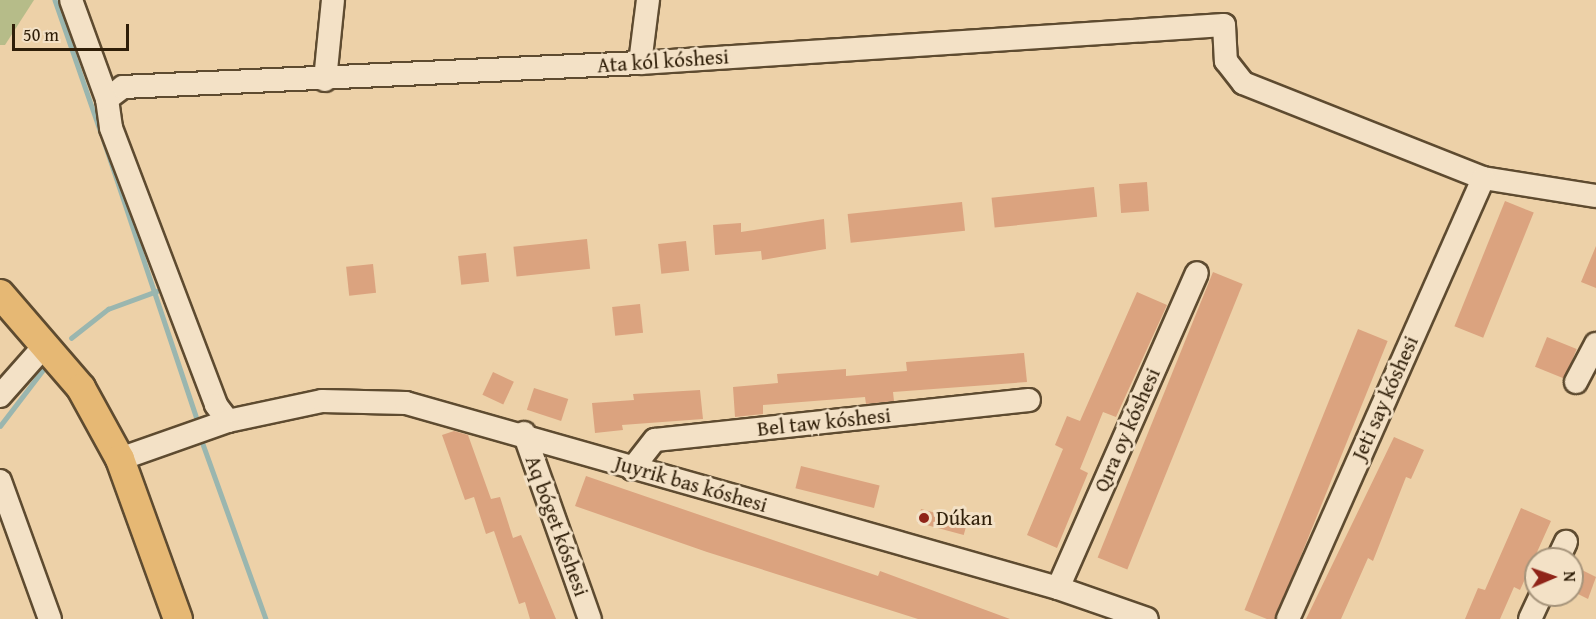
<!DOCTYPE html>
<meta charset="utf-8">
<style>
body{margin:0}
#map{position:relative;width:1596px;height:619px;overflow:hidden;background:#edd1a8;font-family:"Gentium Book Plus",serif}
div>[style]{position:absolute}
[style*='--x']{left:calc(var(--x)*1px);top:calc(var(--y)*1px);width:calc(var(--w)*1px);rotate:calc(var(--a)*1deg)}
.green>*{inset:0;background:#b6bc89}
.stream>*{height:4.5px;margin:-2.25px;padding:0 2.25px;transform-origin:2.25px;border-radius:2.25px;background:#9ab6af}
.building>*{inset:0;background:#dba37f;transform-origin:0 0}
.roads{filter:drop-shadow(2px 0 #5e4b30) drop-shadow(-2px 0 #5e4b30) drop-shadow(0 2px #5e4b30) drop-shadow(0 -2px #5e4b30)}
.minor>*{height:22px;margin:-11px;padding:0 11px;transform-origin:11px;border-radius:11px;background:#f3e1c6}
.major>*{height:28px;margin:-14px;padding:0 14px;transform-origin:14px;border-radius:14px;background:#e6b874}
.dots>*{width:16px;height:16px;translate:-50% -50%;box-sizing:border-box;border:3px solid #f3e1c6;border-radius:50%}
span{translate:-50% -50%;white-space:nowrap;text-align:center;line-height:1.15;-webkit-text-stroke:6px #f3e1c6;paint-order:stroke}
.street-label{font-size:21px;color:#2f1e08}
.poi-label{font-size:21px;color:#2f1e08}
.left{translate:0 -50%;text-align:left}
.north{position:absolute;left:1524px;top:547px;width:60px;height:60px;box-sizing:border-box;background:#f3e1c6;border:2px solid #a5937a;border-radius:50%;rotate:88deg;font-size:16px;font-weight:700;line-height:24px;text-align:center;color:#2f1e08}
.north::after{content:'';display:block;margin:auto;width:21px;height:27px;background:#8f2418;clip-path:polygon(50% 0,100% 100%,50% 72%,0 100%)}
.scale{position:absolute;left:12px;top:24px;width:117px;height:27px;box-sizing:border-box;border:3px solid #2f1e08;border-top:0;padding-left:8px;font-size:18px;line-height:21px;white-space:nowrap;color:#2f1e08;-webkit-text-stroke:4px #f3e1c6;paint-order:stroke}
</style>
<div id="map">
<div class="green">
<i style="clip-path:polygon(0 0,34px 0,5px 45px,0 45px)"></i>
</div>
<div class="stream">
<i style="--x:55;--y:0;--w:141;--a:70.9"></i>
<i style="--x:104;--y:141;--w:293;--a:71.5"></i>
<i style="--x:71;--y:338;--w:47;--a:-38.1"></i>
<i style="--x:108;--y:309;--w:52;--a:-20.2"></i>
<i style="--x:0;--y:426;--w:69;--a:-52.6"></i>
<i style="--x:203;--y:444;--w:186;--a:70.2"></i>
</div>
<div class="building">
<i style="left:1147px;top:182px;width:29px;height:28px;rotate:86deg"></i>
<i style="left:1094px;top:187px;width:30px;height:103px;rotate:84deg"></i>
<i style="left:1505px;top:201px;width:31px;height:135px;rotate:22deg"></i>
<i style="left:962px;top:202px;width:29px;height:115px;rotate:84deg"></i>
<i style="clip-path:polygon(824px 219px,826px 249px,762px 260px,761px 251px,715px 255px,713px 225px,741px 223px,741px 232px)"></i>
<i style="left:587px;top:239px;width:30px;height:74px;rotate:84deg"></i>
<i style="left:686px;top:241px;width:30px;height:28px;rotate:84deg"></i>
<i style="clip-path:polygon(1596px 246px,1596px 288px,1581px 282px)"></i>
<i style="left:486px;top:253px;width:29px;height:28px;rotate:84deg"></i>
<i style="left:373px;top:264px;width:29px;height:27px;rotate:84deg"></i>
<i style="left:1213px;top:272px;width:32px;height:308px;rotate:22deg"></i>
<i style="clip-path:polygon(1137px 292px,1167px 305px,1116px 417px,1103px 412px,1080px 469px,1088px 473px,1057px 548px,1027px 535px,1063px 449px,1055px 445px,1067px 416px,1080px 421px)"></i>
<i style="left:640px;top:304px;width:29px;height:28px;rotate:84deg"></i>
<i style="left:1358px;top:329px;width:32px;height:303px;rotate:22deg"></i>
<i style="left:1547px;top:337px;width:32px;height:32px;rotate:22deg"></i>
<i style="clip-path:polygon(1024px 353px,1027px 382px,893px 392px,894px 401px,866px 404px,865px 397px,763px 405px,763px 414px,735px 417px,733px 387px,778px 383px,777px 374px,846px 369px,846px 376px,907px 371px,906px 362px)"></i>
<i style="left:493px;top:372px;width:23px;height:25px;rotate:25deg"></i>
<i style="left:534px;top:388px;width:36px;height:23px;rotate:18deg"></i>
<i style="clip-path:polygon(700px 390px,703px 419px,622px 425px,623px 430px,595px 433px,592px 403px,634px 400px,633px 394px)"></i>
<i style="clip-path:polygon(454px 431px,468px 435px,491px 499px,500px 497px,513px 538px,521px 535px,556px 619px,530px 619px,525px 602px,519px 604px,494px 531px,486px 534px,474px 497px,465px 500px,442px 435px)"></i>
<i style="clip-path:polygon(1394px 437px,1424px 450px,1411px 479px,1406px 477px,1373px 561px,1368px 558px,1341px 619px,1306px 619px)"></i>
<i style="left:801px;top:466px;width:81px;height:23px;rotate:14deg"></i>
<i style="clip-path:polygon(586px 476px,878px 576px,880px 571px,1010px 619px,918px 619px,707px 552px,575px 506px)"></i>
<i style="clip-path:polygon(1521px 508px,1551px 521px,1520px 590px,1514px 587px,1500px 619px,1465px 619px,1478px 588px,1485px 590px)"></i>
<i style="left:921px;top:509px;width:48px;height:14px;rotate:15deg"></i>
<i style="clip-path:polygon(1572px 565px,1596px 577px,1588px 599px,1572px 591px)"></i>
</div>
<div class="roads">
<div class="minor">
<i style="--x:71;--y:0;--w:105;--a:70"></i>
<i style="--x:107;--y:99;--w:29;--a:82"></i>
<i style="--x:111;--y:128;--w:296;--a:69.2"></i>
<i style="--x:216;--y:405;--w:20;--a:53"></i>
<i style="--x:640;--y:63;--w:64;--a:-82.8"></i>
<i style="--x:325;--y:80;--w:80;--a:-84.3"></i>
<i style="--x:107;--y:99;--w:20;--a:-37"></i>
<i style="--x:123;--y:87;--w:518;--a:-2.66"></i>
<i style="--x:640;--y:63;--w:585;--a:-3.72"></i>
<i style="--x:1224;--y:25;--w:36;--a:87"></i>
<i style="--x:1226;--y:61;--w:28;--a:52"></i>
<i style="--x:1243;--y:83;--w:258;--a:21.6"></i>
<i style="--x:1483;--y:178;--w:114;--a:9.1"></i>
<i style="--x:1576;--y:382;--w:43;--a:-62.2"></i>
<i style="--x:0;--y:396;--w:69;--a:-48.5"></i>
<i style="--x:524;--y:433;--w:197;--a:70.5"></i>
<i style="--x:120;--y:459;--w:114;--a:-19.4"></i>
<i style="--x:228;--y:421;--w:96;--a:-12"></i>
<i style="--x:322;--y:401;--w:84;--a:1.4"></i>
<i style="--x:406;--y:403;--w:678;--a:15.84"></i>
<i style="--x:1058;--y:588;--w:94;--a:19.2"></i>
<i style="--x:632;--y:469;--w:37;--a:-52"></i>
<i style="--x:655;--y:440;--w:376;--a:-6.1"></i>
<i style="--x:0;--y:481;--w:147;--a:70.1"></i>
<i style="--x:1558;--y:559;--w:19;--a:-65"></i>
<i style="--x:1058;--y:588;--w:344;--a:-66.2"></i>
<i style="--x:1288;--y:619;--w:482;--a:-66.1"></i>
<i style="--x:1530;--y:619;--w:26;--a:-65"></i>
</div>
<div class="major">
<i style="--x:0;--y:294;--w:124;--a:49.2"></i>
<i style="--x:81;--y:388;--w:81;--a:61.2"></i>
<i style="--x:120;--y:459;--w:170;--a:70.1"></i>
</div>
</div>
<div class="dots">
<i style="left:924px;top:518px;background:#8f2418"></i>
</div>
<div class="street-label">
<span style="left:663px;top:61px;rotate:-4deg">Ata kól kóshesi</span>
<span style="left:1385px;top:398px;rotate:-66deg">Jeti say kóshesi</span>
<span style="left:824px;top:422px;rotate:-6deg">Bel taw kóshesi</span>
<span style="left:1127px;top:430px;rotate:-66deg">Qıra oy kóshesi</span>
<span style="left:691px;top:484px;rotate:16deg">Juyrik bas kóshesi</span>
<span style="left:557px;top:526px;rotate:70deg">Aq bóget kóshesi</span>
</div>
<div class="poi-label">
<span class="left" style="left:936px;top:518px">Dúkan</span>
</div>
<div class="north">N</div>
<div class="scale">50 m</div>
</div>
